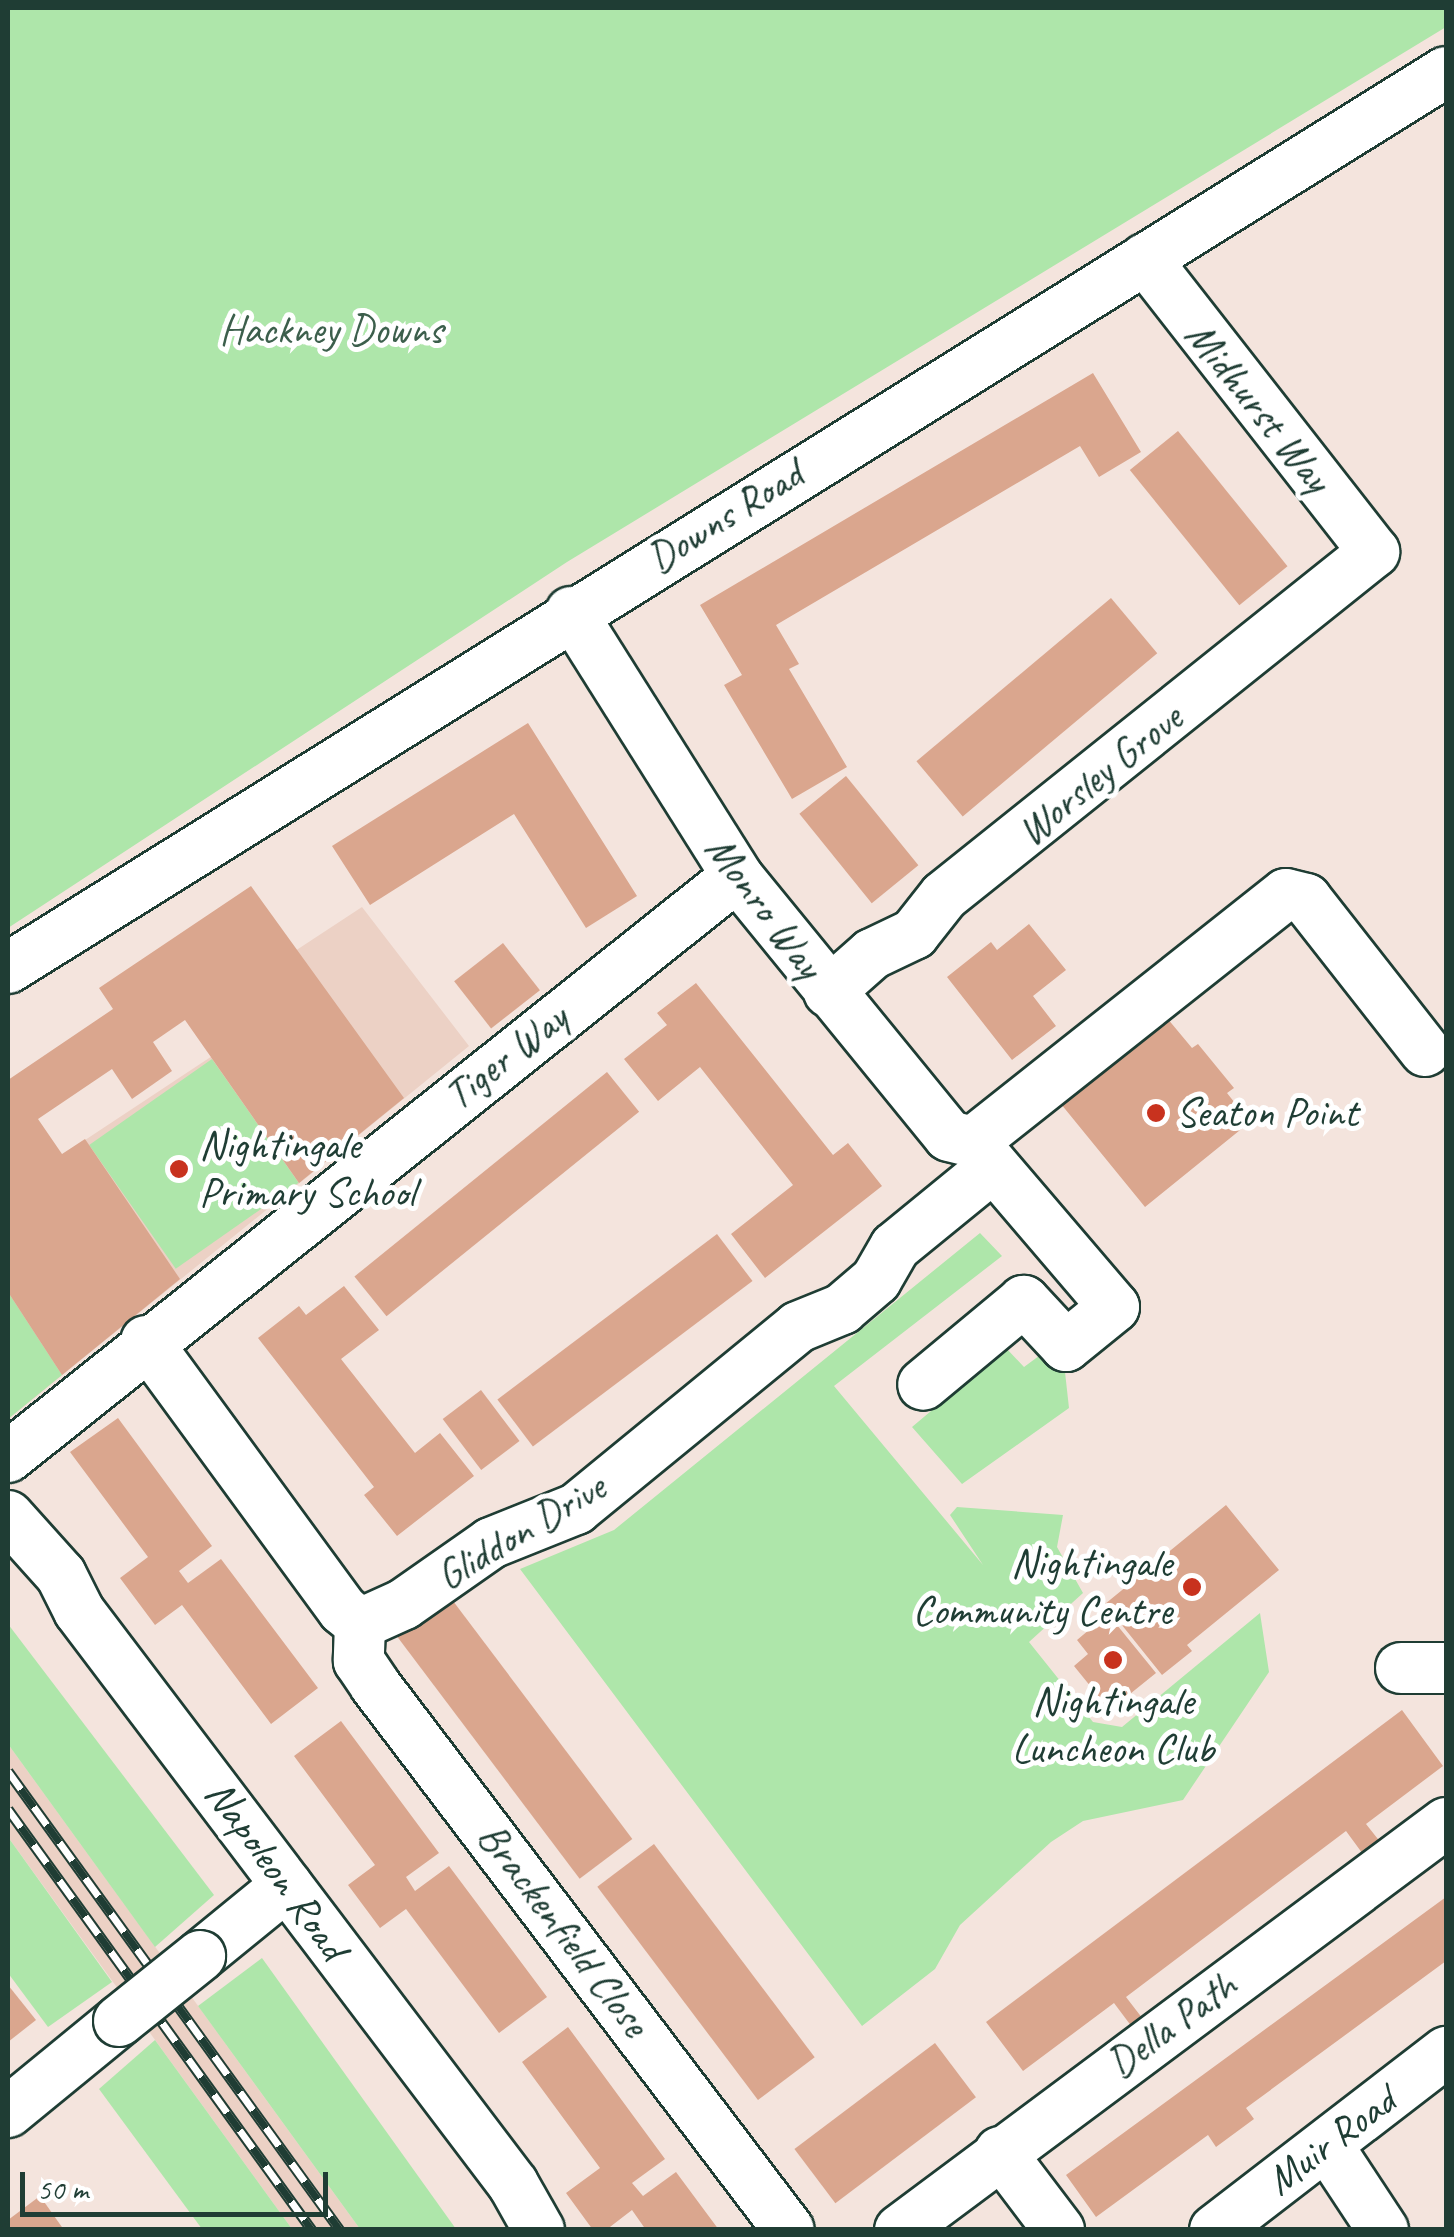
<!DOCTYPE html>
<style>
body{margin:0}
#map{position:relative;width:1454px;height:2237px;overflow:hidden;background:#f4e4dd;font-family:Caveat,sans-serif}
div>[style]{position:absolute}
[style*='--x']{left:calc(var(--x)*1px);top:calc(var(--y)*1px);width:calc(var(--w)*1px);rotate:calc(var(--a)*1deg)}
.built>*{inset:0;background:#ecd1c5}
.green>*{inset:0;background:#aee6aa;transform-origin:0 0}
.building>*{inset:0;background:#daa68e;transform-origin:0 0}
.roads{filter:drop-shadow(2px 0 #1f3d34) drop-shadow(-2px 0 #1f3d34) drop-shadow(0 2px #1f3d34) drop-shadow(0 -2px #1f3d34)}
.minor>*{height:50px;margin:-25px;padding:0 25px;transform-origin:25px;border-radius:25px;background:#fff}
.rail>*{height:11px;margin-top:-5.5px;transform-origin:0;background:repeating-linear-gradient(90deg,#fff 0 22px,#1f3d34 0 44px);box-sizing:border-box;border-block:2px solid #1f3d34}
.bridges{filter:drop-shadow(2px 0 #1f3d34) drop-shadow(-2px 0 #1f3d34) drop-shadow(0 2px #1f3d34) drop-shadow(0 -2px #1f3d34)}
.minor-bridge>*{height:50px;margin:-25px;padding:0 25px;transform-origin:25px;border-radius:25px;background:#fff}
.dots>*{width:28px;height:28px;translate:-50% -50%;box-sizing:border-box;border:5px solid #fff;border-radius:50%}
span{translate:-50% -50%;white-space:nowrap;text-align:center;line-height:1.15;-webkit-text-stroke:10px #fff;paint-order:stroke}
.park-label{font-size:42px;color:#3c5f4c}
.street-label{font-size:42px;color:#1f3d34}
.poi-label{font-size:42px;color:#1f3d34}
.left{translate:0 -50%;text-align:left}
.right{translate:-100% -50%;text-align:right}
.frame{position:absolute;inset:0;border:10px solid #1f3d34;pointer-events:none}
.scale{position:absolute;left:20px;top:2172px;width:308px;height:45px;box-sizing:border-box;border:5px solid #1f3d34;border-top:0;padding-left:12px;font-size:30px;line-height:35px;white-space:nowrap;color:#1f3d34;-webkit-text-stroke:8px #fff;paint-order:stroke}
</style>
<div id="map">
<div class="built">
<i style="clip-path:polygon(362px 907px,469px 1046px,8px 1419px,8px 1191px,318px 986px,295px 951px)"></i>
<i style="clip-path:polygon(8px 1744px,360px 2229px,292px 2229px,8px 1837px)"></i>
</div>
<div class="green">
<i style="clip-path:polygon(8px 8px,1446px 8px,1446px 27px,567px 562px,8px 928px)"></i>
<i style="left:212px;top:1059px;width:151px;height:150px;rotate:55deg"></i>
<i style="clip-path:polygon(980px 1233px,1002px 1256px,834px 1386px,983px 1565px,950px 1515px,957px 1507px,1063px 1515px,1057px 1547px,1083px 1593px,1029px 1642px,1093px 1722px,1122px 1727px,1260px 1613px,1269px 1672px,1183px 1800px,1083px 1821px,1051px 1842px,960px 1925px,935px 1969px,862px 2026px,520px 1569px,614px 1530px)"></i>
<i style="clip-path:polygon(8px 1292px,62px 1375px,8px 1419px)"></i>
<i style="clip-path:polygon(1006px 1348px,1024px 1367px,1047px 1350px,1065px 1372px,1069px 1408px,962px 1484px,912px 1427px)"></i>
<i style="clip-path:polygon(8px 1624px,214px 1895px,155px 1947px,8px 1744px)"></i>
<i style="clip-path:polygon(8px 1837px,112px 1982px,48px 2027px,8px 1973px)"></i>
<i style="clip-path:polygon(262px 1958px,456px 2229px,360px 2229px,198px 2006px)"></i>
<i style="clip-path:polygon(155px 2040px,292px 2229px,202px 2229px,99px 2089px)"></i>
</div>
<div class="building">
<i style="clip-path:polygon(1093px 373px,1141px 452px,1099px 477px,1080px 446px,776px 625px,799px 664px,789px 669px,847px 767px,792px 799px,724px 685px,742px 675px,700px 605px)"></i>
<i style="left:1178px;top:431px;width:174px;height:62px;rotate:51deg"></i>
<i style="left:1111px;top:598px;width:72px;height:254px;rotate:50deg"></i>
<i style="clip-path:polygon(528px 723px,637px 896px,586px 928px,514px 814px,370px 905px,332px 846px)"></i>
<i style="left:846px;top:776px;width:115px;height:60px;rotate:51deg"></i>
<i style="clip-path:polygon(251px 886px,404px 1098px,299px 1183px,185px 1020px,153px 1042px,172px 1071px,132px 1099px,112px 1069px,38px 1119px,62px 1154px,85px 1139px,180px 1279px,62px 1375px,8px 1292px,8px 1080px,113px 1009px,99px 988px)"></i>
<i style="clip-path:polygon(1029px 924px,1066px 970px,1033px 996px,1056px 1026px,1012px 1060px,947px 977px,991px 942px,997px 950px)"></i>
<i style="left:503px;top:943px;width:60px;height:62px;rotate:52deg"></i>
<i style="clip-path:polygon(696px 983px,833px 1155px,848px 1143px,882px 1186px,765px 1278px,731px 1234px,793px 1185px,700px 1067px,658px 1101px,624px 1059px,667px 1025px,657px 1013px)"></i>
<i style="clip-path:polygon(1167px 1018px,1192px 1048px,1198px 1044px,1234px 1088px,1227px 1093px,1250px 1122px,1145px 1207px,1061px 1104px)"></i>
<i style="left:607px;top:1072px;width:51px;height:325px;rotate:51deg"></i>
<i style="left:717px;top:1234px;width:59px;height:275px;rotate:53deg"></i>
<i style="clip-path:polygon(344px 1286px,379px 1330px,341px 1359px,415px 1453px,440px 1433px,474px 1476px,397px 1536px,364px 1495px,374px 1487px,258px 1338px,299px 1306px,306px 1315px)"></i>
<i style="left:481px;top:1390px;width:64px;height:48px;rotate:53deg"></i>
<i style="clip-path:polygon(118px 1418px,212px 1546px,179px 1571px,188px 1583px,221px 1559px,318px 1688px,271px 1724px,182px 1605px,155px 1625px,120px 1578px,148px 1557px,70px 1452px)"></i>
<i style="clip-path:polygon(1226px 1505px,1279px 1570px,1187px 1645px,1192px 1651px,1162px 1675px,1105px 1604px)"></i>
<i style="left:450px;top:1597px;width:303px;height:66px;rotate:53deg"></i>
<i style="clip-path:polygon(1108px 1614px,1156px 1673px,1120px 1702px,1113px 1695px,1104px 1703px,1074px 1666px,1088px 1654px,1077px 1640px)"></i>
<i style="clip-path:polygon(1402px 1710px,1443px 1766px,1366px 1824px,1385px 1848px,1368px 1861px,1346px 1831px,1126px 1997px,1146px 2023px,1135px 2031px,1114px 2003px,1023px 2071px,986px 2022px)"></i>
<i style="clip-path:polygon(341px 1721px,439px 1853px,406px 1877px,415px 1891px,449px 1866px,547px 1997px,499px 2033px,406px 1909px,380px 1928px,348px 1885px,375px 1865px,294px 1756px)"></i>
<i style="left:654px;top:1844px;width:267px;height:71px;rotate:53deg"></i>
<i style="clip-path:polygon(1446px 1897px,1446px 1961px,1246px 2108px,1254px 2119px,1216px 2147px,1208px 2135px,1096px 2217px,1066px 2175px)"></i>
<i style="clip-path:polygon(8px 1985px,36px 2020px,8px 2042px)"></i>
<i style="clip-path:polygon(568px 2027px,665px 2159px,632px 2183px,643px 2196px,676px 2172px,719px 2230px,646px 2230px,632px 2210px,606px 2230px,593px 2230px,566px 2193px,600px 2168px,522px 2062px)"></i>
<i style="left:935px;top:2043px;width:68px;height:176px;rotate:53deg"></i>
<i style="clip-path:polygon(40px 2196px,64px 2230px,8px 2230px,8px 2220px)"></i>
</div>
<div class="roads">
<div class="minor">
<i style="--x:571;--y:612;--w:312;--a:57.8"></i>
<i style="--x:737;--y:876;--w:335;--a:50.8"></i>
<i style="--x:949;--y:1136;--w:25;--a:14"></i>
<i style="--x:973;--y:1142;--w:217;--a:49.5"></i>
<i style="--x:1114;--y:1307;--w:62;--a:140.9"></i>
<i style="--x:1066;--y:1346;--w:62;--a:-133"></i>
<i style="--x:1024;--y:1301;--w:131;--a:140.3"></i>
<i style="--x:8;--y:968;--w:1694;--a:-31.93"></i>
<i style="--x:829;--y:992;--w:57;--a:-41.5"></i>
<i style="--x:872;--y:954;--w:47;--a:-25.5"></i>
<i style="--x:914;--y:934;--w:48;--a:-51.7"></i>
<i style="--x:944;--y:896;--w:551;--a:-38.66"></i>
<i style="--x:1374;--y:552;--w:372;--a:-128"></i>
<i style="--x:973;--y:1142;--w:399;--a:-38.4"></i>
<i style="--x:1286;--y:894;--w:21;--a:14"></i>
<i style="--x:1306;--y:899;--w:193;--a:51.9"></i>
<i style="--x:146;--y:1341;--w:333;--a:53.8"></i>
<i style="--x:343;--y:1610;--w:22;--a:39"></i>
<i style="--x:8;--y:1457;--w:932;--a:-38.55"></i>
<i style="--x:8;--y:1516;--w:79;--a:48.1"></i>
<i style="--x:61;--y:1575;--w:40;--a:63.4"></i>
<i style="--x:79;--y:1611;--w:719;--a:52.86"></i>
<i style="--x:513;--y:2184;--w:53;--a:60.5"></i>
<i style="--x:360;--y:1624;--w:48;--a:-24.4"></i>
<i style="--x:404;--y:1604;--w:106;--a:-35"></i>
<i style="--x:491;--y:1543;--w:92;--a:-21.8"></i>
<i style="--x:576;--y:1509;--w:287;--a:-39.3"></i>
<i style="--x:798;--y:1327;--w:48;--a:-22.2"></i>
<i style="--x:842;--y:1309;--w:45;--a:-40.5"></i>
<i style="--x:876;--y:1280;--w:38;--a:-60"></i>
<i style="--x:895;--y:1247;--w:125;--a:-39.2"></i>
<i style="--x:360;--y:1624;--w:37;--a:92"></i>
<i style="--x:359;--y:1661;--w:29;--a:56"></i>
<i style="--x:375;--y:1685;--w:684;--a:52.78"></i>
<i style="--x:1401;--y:1668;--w:45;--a:0"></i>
<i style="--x:200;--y:1956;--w:112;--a:-39.2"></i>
<i style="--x:8;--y:2112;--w:144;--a:-39.3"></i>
<i style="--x:1327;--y:2145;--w:102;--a:56.6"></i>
<i style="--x:1000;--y:2152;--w:98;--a:52.9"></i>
<i style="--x:900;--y:2230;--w:681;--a:-36.7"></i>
<i style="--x:1215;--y:2230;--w:292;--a:-37.6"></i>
</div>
</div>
<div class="rail">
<i style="--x:8;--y:1771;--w:566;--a:54.12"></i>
<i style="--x:8;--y:1809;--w:519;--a:54.17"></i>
</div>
<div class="bridges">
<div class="minor-bridge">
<i style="--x:119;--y:2021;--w:104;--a:-38.7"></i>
</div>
</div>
<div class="dots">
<i style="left:1156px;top:1113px;background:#c8321e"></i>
<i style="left:179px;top:1169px;background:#c8321e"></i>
<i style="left:1192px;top:1587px;background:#c8321e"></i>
<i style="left:1113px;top:1660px;background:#c8321e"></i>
</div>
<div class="park-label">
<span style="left:331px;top:330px">Hackney Downs</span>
</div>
<div class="street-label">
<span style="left:1258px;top:407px;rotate:51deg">Midhurst Way</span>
<span style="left:725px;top:517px;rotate:-32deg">Downs Road</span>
<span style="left:1100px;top:775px;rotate:-39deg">Worsley Grove</span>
<span style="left:764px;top:907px;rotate:53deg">Monro Way</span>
<span style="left:506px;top:1057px;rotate:-38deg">Tiger Way</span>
<span style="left:521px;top:1532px;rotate:-31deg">Gliddon Drive</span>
<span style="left:276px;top:1870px;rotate:54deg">Napoleon Road</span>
<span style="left:563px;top:1930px;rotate:53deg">Brackenfield Close</span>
<span style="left:1172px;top:2025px;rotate:-36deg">Della Path</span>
<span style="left:1331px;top:2141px;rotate:-37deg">Muir Road</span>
</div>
<div class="poi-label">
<span class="left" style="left:1176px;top:1113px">Seaton Point</span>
<span class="left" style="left:199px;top:1169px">Nightingale<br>Primary School</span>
<span class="right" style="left:1172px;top:1587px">Nightingale<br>Community Centre</span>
<span style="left:1113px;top:1725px">Nightingale<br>Luncheon Club</span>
</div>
<div class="frame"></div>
<div class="scale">50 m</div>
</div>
